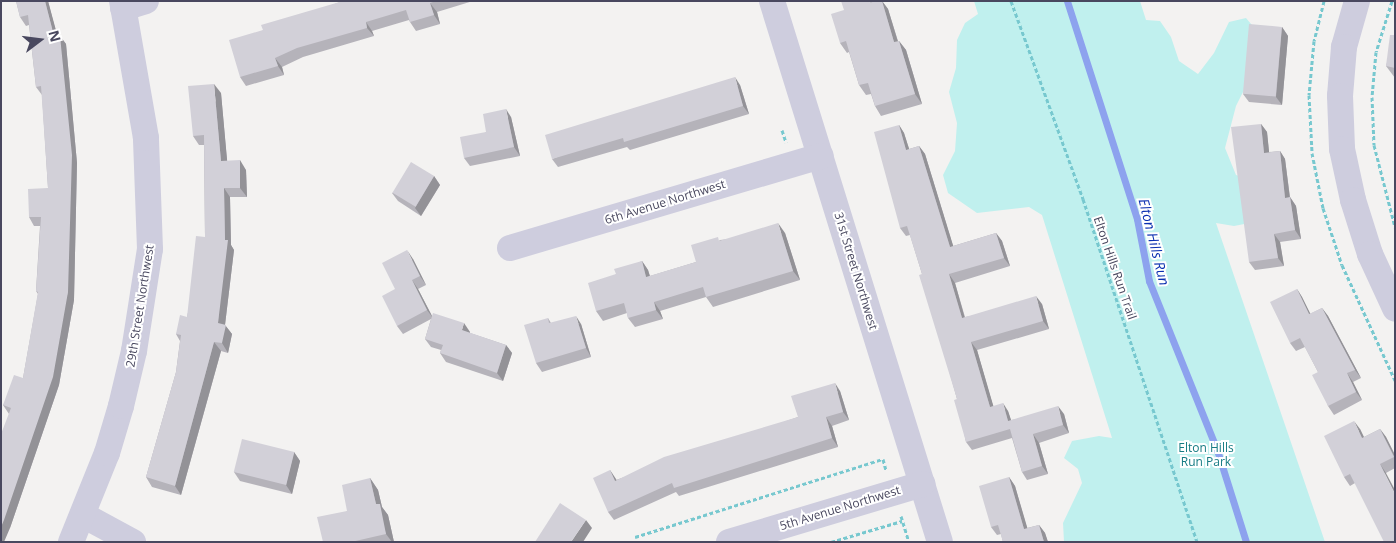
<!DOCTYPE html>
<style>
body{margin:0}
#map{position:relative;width:1396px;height:543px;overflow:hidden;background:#f3f2f1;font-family:"Open Sans",sans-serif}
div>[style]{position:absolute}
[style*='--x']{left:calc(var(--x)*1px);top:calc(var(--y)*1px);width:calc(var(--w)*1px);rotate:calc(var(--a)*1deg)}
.green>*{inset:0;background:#c0f0ee}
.stream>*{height:7px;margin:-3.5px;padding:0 3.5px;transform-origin:3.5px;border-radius:3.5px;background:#8da2ee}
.path>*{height:3px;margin-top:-1.5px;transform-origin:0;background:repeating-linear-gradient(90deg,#77c8cf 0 4px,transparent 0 6.5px)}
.street>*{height:26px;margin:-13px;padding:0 13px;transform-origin:13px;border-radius:13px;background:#cecdde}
.wall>*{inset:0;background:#b5b3ba}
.shaded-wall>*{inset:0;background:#939297}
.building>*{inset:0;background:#d2d0d8;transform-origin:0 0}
span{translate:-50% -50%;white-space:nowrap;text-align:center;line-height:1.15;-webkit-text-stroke:4px #fff;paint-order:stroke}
.street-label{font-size:12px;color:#49485f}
.park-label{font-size:12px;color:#167b83}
.water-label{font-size:14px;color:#0a2fb0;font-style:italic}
.frame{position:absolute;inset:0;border:2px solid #49485f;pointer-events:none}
.north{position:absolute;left:15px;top:15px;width:50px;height:50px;-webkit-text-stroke:4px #fff;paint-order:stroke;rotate:75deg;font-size:14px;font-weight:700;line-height:20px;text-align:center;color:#49485f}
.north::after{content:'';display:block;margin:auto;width:18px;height:22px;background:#49485f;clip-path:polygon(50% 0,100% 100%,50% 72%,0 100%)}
</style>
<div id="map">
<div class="green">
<i style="clip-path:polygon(974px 1px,1140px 1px,1146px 20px,1160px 21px,1171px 37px,1179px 61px,1198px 74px,1214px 53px,1229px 22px,1246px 18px,1262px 37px,1256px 66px,1236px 106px,1225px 148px,1236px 175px,1263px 184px,1270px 219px,1234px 226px,1216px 223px,1325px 542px,1064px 542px,1063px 523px,1082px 483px,1078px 469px,1064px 458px,1072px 441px,1099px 436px,1112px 438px,1042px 215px,1029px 207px,977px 213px,948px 193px,943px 175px,955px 151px,957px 123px,949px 92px,956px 68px,957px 40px,965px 23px,978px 14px)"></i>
</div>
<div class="stream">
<i style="--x:1067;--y:1;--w:229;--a:72.2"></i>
<i style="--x:1137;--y:219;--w:63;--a:79"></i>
<i style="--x:1149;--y:281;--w:185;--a:68.1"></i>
<i style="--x:1218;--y:453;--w:93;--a:72.5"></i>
</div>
<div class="path">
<i style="--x:1011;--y:1;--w:211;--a:70"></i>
<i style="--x:1083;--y:199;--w:361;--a:71.6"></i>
<i style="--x:1324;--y:1;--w:41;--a:104"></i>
<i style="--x:1314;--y:41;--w:54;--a:95.3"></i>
<i style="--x:1309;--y:95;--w:58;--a:87"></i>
<i style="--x:1312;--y:153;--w:56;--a:78.7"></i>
<i style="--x:1323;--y:208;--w:60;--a:71.6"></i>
<i style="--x:1342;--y:265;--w:127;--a:65.3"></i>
<i style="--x:1392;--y:1;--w:53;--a:107.4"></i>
<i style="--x:1376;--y:52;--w:45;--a:95.1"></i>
<i style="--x:1372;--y:97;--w:48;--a:87.6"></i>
<i style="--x:1374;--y:145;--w:85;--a:75.6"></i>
<i style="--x:782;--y:130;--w:13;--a:72"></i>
<i style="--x:901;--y:516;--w:27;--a:73"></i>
<i style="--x:635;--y:537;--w:260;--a:-17.5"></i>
<i style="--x:883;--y:459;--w:11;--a:75"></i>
<i style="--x:831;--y:542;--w:74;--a:-16.5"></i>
</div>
<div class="street">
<i style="--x:772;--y:1;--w:566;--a:72.75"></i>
<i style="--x:1357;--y:1;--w:48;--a:105.8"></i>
<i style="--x:1344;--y:47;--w:49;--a:94.7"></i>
<i style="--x:1340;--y:96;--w:53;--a:87.8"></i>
<i style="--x:1342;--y:149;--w:52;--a:77.8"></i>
<i style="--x:1353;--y:200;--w:57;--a:72.5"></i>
<i style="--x:1370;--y:254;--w:60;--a:65.2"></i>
<i style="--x:123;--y:8;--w:24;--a:-17"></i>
<i style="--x:510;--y:248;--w:324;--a:-16.5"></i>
<i style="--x:83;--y:515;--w:57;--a:28.4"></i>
<i style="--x:71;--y:542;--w:96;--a:-68"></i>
<i style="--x:107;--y:453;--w:49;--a:-73.4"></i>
<i style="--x:121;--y:406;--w:57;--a:-76.7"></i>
<i style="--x:134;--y:351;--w:103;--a:-81.1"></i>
<i style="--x:150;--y:249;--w:111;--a:-92.1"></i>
<i style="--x:146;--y:138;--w:139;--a:-99.9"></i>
<i style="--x:729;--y:542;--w:202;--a:-16.7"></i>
</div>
<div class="wall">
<i style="clip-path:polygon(16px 1px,48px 1px,57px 36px,60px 36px,66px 44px,77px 163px,74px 300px,59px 385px,10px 528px,9px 414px,3px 405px,23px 378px,38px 294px,36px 291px,40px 226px,34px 226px,29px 217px,48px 188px,42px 95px,36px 87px,29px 25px,26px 26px,20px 17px)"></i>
<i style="clip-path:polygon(343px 1px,473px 1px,437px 12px,440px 24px,416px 31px,410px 22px,409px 20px,372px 31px,374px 36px,303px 57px,282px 67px,284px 75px,246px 86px,240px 77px,263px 30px)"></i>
<i style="clip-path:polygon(875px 1px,882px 1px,888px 9px,898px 41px,899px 41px,906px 50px,922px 104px,881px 116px,875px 106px,871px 94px,866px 95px,859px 85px,849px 52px,847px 53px,840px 43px,844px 10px)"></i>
<i style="clip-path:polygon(1282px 27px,1288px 36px,1282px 105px,1249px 102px,1243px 94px)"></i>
<i style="clip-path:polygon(1395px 35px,1395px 78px,1386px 66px)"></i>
<i style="clip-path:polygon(740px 85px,749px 114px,630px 150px,627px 147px,558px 167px,552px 159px)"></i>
<i style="clip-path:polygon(221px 93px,227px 161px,246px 170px,247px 197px,230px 197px,231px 245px,234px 250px,225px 325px,232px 334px,228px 353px,221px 351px,181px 495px,152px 487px,146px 477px,176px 372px,180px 341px,176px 334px,187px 317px,205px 237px,204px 145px,199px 145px,193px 136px)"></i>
<i style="clip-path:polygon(511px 117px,520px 156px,470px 166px,464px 158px,486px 132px)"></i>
<i style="clip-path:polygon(1261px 124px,1267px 132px,1269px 152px,1280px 151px,1285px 159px,1290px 197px,1296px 206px,1301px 239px,1280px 242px,1284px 266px,1255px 270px,1249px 262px)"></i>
<i style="clip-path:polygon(899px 125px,904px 133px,909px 149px,919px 146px,925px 154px,953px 246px,996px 233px,1002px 241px,1010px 266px,955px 283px,965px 317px,1042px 304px,1049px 329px,977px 350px,993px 406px,1008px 411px,1011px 420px,1064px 414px,1069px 433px,1039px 443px,1048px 474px,1027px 480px,1022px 472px,1012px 438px,972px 450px,966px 442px,957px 399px,922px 274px,910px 235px,906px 236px,900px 228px)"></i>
<i style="clip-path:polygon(434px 176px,440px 185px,421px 216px,398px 201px,392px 193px)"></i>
<i style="clip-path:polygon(785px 233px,800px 280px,713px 307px,706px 297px,660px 311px,663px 319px,635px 327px,628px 318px,627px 313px,603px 321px,596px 311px,616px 274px,642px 261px,648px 270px,650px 276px,696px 262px,720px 240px)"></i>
<i style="clip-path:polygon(413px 259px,426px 285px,418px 289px,432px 316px,470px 332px,470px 333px,506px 345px,512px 353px,503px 381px,446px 362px,440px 353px,441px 350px,431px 347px,425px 339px,431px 319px,403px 334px,397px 326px,395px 289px)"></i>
<i style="clip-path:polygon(1297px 289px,1302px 297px,1310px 314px,1322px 308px,1328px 316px,1361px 378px,1353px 382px,1362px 400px,1334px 415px,1328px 406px,1318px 372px,1305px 347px,1296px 351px,1290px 343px)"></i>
<i style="clip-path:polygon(548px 318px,551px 323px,581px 324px,591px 357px,542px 372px,536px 363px)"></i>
<i style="clip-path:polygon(840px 391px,849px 420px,832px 426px,838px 447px,679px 496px,676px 492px,614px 520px,608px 512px,610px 470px,616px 480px,798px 417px)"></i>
<i style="clip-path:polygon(1360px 429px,1364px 437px,1380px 429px,1386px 437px,1395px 455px,1395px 468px,1386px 473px,1355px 483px,1350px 486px,1344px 477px)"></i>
<i style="clip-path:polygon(294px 452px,300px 461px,292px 494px,240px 481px,234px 472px)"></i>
<i style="clip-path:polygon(1009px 477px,1015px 486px,1027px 528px,1039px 525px,1045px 533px,1048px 542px,1003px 542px,1001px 534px,997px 535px,991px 527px)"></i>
<i style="clip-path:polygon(370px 478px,378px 490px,382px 507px,388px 515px,394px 542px,323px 542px,347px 511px)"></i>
</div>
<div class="shaded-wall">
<i style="clip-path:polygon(45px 1px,48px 1px,60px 45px,54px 36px)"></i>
<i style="clip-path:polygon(882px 1px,888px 9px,901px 52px,894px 42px)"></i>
<i style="clip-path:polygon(430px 3px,437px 12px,440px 24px,434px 15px)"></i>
<i style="clip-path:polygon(366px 22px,372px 31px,374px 36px,367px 28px)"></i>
<i style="clip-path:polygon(1282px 27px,1288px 36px,1282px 105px,1276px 97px)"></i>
<i style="clip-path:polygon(60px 36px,66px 44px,77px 163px,74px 300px,59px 385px,10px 528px,4px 542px,1px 542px,1px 527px,68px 292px)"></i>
<i style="clip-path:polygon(899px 41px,906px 50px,922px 104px,915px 94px)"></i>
<i style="clip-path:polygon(275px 58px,282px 67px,284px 75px,278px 66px)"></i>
<i style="clip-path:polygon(735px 77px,740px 85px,749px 114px,743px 106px)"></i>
<i style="clip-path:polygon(214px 84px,221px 93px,228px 170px,221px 161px)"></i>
<i style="clip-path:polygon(506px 109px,511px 117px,520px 156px,514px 147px)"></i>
<i style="clip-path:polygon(1261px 124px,1267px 132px,1270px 161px,1264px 153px)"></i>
<i style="clip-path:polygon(899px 125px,904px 133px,912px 158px,906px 150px)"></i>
<i style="clip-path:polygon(919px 146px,925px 154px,956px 255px,950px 247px)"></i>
<i style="clip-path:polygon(1280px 151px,1285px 159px,1291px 207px,1285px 198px)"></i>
<i style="clip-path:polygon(240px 160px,246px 170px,247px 197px,240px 188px)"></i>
<i style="clip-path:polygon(434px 176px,440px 185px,421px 216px,415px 208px)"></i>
<i style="clip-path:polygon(224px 188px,230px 197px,231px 245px,234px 250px,225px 325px,232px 334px,228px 353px,222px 343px,218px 323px,225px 240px)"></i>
<i style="clip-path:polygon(1290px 197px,1296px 206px,1301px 239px,1295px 230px)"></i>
<i style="clip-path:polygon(778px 223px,785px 233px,800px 280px,793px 271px)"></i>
<i style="clip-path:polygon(996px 233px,1002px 241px,1010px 266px,1004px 258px)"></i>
<i style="clip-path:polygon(1274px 234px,1280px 242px,1284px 266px,1278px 258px)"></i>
<i style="clip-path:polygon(407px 250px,413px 259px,426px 285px,420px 276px)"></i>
<i style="clip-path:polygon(642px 261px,648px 270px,653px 287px,646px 277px)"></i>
<i style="clip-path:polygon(949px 274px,955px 283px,967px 326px,962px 318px)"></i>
<i style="clip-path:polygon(412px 280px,418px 289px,433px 318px,427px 310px)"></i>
<i style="clip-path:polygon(1297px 289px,1302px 297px,1315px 323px,1309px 314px)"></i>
<i style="clip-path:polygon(1036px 296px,1042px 304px,1049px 329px,1043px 321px)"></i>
<i style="clip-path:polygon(654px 302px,660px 311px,663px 319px,656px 310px)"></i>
<i style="clip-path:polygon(1322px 308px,1328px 316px,1361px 378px,1355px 370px)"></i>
<i style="clip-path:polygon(576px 316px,581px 324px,591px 357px,586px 348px)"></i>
<i style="clip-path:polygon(464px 323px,470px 332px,468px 338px,462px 330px)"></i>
<i style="clip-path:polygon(214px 342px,221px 351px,181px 495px,175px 486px)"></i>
<i style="clip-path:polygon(971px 342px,977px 350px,996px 415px,990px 407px)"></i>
<i style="clip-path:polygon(506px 345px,512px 353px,503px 381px,497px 373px)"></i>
<i style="clip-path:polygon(1347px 373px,1353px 382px,1362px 400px,1356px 392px)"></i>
<i style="clip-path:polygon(835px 383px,840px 391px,849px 420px,843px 412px)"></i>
<i style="clip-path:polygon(1003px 403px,1008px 411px,1014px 429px,1008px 421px)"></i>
<i style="clip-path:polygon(1058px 406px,1064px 414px,1069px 433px,1063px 425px)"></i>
<i style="clip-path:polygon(826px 417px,832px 426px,838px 447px,832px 438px)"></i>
<i style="clip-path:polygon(1354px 421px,1360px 429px,1368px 446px,1362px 438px)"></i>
<i style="clip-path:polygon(1380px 429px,1386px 437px,1395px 455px,1395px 458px)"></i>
<i style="clip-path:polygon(1033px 434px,1039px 443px,1048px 474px,1042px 466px)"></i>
<i style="clip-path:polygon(294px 452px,300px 461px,292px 494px,286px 485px)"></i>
<i style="clip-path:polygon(1380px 464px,1386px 473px,1395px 490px,1395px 494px)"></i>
<i style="clip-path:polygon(610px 470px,616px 479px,621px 489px,615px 481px)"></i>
<i style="clip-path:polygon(1009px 477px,1015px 486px,1030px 537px,1024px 529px)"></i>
<i style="clip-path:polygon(370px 478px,378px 490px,382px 507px,388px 515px,394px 542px,392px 542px,386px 534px,376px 504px)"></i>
<i style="clip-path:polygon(586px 520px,592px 528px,583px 542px,571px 542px)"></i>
<i style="clip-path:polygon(1039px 525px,1045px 533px,1048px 542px,1044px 542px)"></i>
</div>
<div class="building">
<i style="clip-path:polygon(16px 1px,45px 1px,54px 36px,60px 36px,72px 155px,68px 292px,53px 377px,4px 520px,1px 527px,1px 434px,11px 408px,3px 405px,14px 375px,23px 378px,38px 292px,36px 291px,41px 217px,29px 217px,28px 189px,48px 188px,41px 86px,36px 87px,28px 15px,20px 17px)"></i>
<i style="clip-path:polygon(343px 1px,436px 1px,430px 3px,434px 15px,410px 22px,406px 10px,366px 22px,367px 28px,297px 48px,275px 58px,278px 66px,240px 77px,229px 40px,263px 30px,261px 25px)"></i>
<i style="clip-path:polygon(841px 1px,869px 1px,870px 3px,875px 1px,882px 1px,894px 42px,899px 41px,915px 94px,875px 106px,868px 83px,859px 85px,846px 41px,840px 43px,831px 14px,844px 10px)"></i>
<i style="left:1249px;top:24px;width:33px;height:70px;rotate:5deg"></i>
<i style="clip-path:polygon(1390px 35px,1395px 35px,1395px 68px,1386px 66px)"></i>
<i style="clip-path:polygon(735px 77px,743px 106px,624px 142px,623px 138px,552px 159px,545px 135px)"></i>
<i style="clip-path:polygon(214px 84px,221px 161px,240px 160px,240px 188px,224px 188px,225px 240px,228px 240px,218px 323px,226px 325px,222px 343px,214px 342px,175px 486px,146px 477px,176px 372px,181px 335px,176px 334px,180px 315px,187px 317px,196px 236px,205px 237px,204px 135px,193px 136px,188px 86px)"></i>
<i style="clip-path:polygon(506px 109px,514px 147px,464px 158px,460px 137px,486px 132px,483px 114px)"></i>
<i style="clip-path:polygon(1261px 124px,1264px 153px,1280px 151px,1285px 198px,1290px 197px,1295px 230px,1274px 234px,1278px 258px,1249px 262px,1231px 127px)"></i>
<i style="clip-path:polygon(899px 125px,906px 150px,919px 146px,950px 247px,996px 233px,1004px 258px,949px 274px,962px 318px,1036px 296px,1043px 321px,971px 342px,990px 407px,1003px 403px,1008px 421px,1058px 406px,1063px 425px,1033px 434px,1042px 466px,1022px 472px,1010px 429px,966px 442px,954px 400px,957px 399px,919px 275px,922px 274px,907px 226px,900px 228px,874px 132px)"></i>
<i style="left:411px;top:162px;width:27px;height:36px;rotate:31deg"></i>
<i style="clip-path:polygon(778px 223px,793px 271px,706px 297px,703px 287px,654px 302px,656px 310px,628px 318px,624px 303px,596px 311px,588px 283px,616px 274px,614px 269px,642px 261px,646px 277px,696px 262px,691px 245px,718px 237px,719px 241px)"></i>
<i style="clip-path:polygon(407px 250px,420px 276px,412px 280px,427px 310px,397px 326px,382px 296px,395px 289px,382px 263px)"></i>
<i style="clip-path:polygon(1297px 289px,1309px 314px,1322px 308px,1355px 370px,1347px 373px,1356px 392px,1328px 406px,1312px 375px,1318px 372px,1300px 338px,1290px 343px,1270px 302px)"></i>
<i style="clip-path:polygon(433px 313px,464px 323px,462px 330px,506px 345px,497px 373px,440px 353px,443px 345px,425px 339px)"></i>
<i style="clip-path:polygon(576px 316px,586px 348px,536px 363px,524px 325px,548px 318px,549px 323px)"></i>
<i style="clip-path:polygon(835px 383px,843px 412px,826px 417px,832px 438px,674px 488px,672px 483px,608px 512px,593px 478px,610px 470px,615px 481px,664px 457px,798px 417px,791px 396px)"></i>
<i style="clip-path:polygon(1354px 421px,1362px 438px,1380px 429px,1394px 457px,1380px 464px,1395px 494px,1395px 542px,1384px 542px,1350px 474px,1344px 477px,1324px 436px)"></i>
<i style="left:242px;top:439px;width:54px;height:34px;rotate:14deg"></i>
<i style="clip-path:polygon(1009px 477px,1024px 529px,1039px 525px,1044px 542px,1003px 542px,998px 525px,991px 527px,979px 486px)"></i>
<i style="clip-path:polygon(370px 478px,376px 504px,380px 504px,386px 534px,351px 542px,323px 542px,317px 517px,347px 511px,342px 485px)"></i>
<i style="clip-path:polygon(560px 503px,586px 520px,571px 542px,535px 542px)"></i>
</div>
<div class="street-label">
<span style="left:665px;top:202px;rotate:-17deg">6th Avenue Northwest</span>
<span style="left:1115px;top:268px;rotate:71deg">Elton Hills Run Trail</span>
<span style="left:856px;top:271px;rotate:73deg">31st Street Northwest</span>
<span style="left:140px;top:306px;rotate:-81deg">29th Street Northwest</span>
<span style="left:840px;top:508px;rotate:-17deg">5th Avenue Northwest</span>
</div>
<div class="park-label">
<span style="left:1206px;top:455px">Elton Hills<br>Run Park</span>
</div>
<div class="water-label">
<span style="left:1154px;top:242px;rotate:76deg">Elton Hills Run</span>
</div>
<div class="frame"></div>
<div class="north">N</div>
</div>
